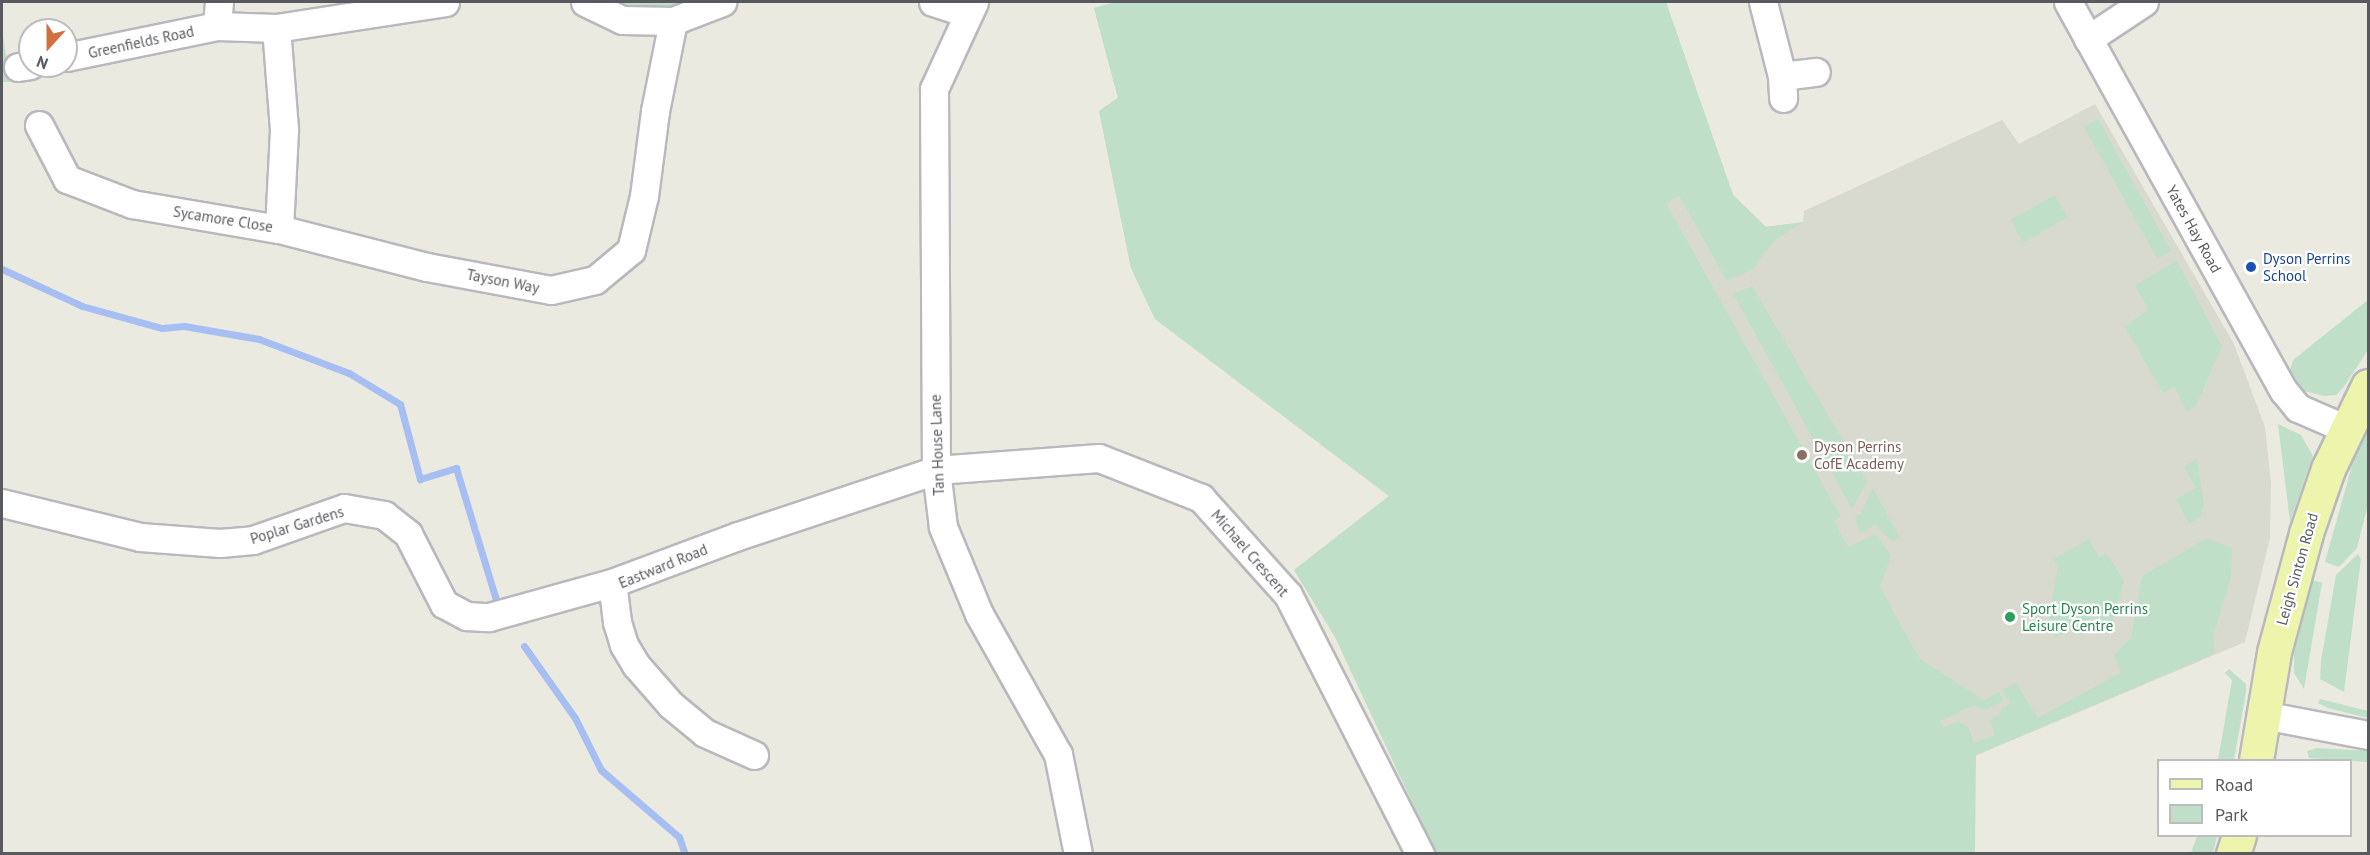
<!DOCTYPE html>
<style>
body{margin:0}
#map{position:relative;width:2370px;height:855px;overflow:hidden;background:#eaeae0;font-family:"PT Sans",sans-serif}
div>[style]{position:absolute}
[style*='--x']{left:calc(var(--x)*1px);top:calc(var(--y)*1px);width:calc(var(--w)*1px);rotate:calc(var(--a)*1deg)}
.education>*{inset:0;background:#d9dacf}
.green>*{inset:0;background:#bfdfc8;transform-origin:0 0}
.stream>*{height:7px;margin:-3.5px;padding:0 3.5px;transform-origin:3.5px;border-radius:3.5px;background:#a7bef3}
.roads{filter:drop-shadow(2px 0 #b8b8bd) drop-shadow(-2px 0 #b8b8bd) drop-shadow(0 2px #b8b8bd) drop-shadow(0 -2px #b8b8bd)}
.minor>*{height:27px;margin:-13.5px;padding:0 13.5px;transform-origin:13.5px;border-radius:13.5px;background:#fff}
.major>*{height:33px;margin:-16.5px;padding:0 16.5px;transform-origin:16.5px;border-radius:16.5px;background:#edf4ac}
.dots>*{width:16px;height:16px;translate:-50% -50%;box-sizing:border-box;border:3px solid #fff;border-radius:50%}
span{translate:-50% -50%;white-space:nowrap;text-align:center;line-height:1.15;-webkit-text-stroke:4.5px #fff;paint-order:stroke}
.street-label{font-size:15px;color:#595a5f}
.transit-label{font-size:15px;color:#164399}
.left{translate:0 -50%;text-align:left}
.education-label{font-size:15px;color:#785e54}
.leisure-label{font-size:15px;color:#27864d}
.frame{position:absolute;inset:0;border:3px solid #595a5f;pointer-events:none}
.legend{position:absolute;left:2157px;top:759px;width:195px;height:78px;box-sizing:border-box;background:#fff;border:2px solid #bdbdbf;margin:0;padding:8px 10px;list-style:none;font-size:18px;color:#595a5f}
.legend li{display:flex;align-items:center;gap:12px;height:30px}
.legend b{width:30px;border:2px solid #bdbdbf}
.north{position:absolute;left:18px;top:18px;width:60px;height:60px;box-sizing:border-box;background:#fff;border:2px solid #bdbdbf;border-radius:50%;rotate:201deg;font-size:16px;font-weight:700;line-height:24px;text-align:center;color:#595a5f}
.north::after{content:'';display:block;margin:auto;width:21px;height:27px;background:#d2703f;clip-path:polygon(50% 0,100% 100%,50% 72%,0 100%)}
</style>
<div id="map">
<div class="education">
<i style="clip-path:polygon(1116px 2px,1437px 2px,1674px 26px,1733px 195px,1766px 227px,1803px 222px,1804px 211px,2002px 120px,2019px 144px,2095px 104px,2234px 344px,2265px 427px,2271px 483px,2270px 538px,2245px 642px,1975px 756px,1436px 853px,1335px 637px,1294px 570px,1389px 496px,1155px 319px,1131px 268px,1099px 111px,1118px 98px,1094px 8px)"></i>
</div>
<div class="green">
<i style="clip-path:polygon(605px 2px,696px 2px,651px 12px)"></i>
<i style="clip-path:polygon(1116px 2px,1666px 2px,1733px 195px,1766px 227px,1803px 222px,1776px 239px,1753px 269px,1727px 281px,1679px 196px,1666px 203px,1841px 517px,1834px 521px,1848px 547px,1876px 534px,1891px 556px,1880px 587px,1919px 658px,1984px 700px,1998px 692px,2004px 700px,1984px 711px,1973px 705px,1940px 721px,1943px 728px,1958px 721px,1968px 727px,1974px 743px,1995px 735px,1990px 720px,2000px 715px,2001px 708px,2010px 703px,2002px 690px,2016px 683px,2038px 718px,2121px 672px,2114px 655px,2131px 638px,2142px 576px,2207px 538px,2232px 548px,2231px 576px,2214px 634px,2214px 654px,1976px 755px,1975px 853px,1436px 853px,1335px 637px,1294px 570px,1389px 496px,1155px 319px,1131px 268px,1099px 111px,1118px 98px,1094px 8px)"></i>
<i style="clip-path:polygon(2px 29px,10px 82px,2px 82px)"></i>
<i style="left:2098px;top:119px;width:151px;height:16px;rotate:61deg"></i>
<i style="left:2055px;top:195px;width:26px;height:51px;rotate:61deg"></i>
<i style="clip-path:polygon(2177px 261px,2222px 346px,2196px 406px,2187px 411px,2174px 387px,2163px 393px,2125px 327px,2148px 309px,2135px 285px)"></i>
<i style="clip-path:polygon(1752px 286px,1867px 481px,1852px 509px,1733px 294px)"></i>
<i style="clip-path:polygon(2368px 300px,2368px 350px,2343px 388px,2336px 395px,2324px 396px,2301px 390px,2290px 370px,2293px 360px)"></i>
<i style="clip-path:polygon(2278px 424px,2301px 435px,2313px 456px,2290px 522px)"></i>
<i style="clip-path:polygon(2368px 425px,2368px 504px,2357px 548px,2339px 567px,2325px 562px,2353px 462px)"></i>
<i style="clip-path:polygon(2197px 459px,2204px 504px,2200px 517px,2189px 524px,2176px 499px,2196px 488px,2184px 467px)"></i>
<i style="clip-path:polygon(1873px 488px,1899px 537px,1892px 542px,1876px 525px,1859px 533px,1855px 516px,1861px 514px)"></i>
<i style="clip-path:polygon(2089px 539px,2099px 557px,2106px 553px,2124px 580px,2115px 616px,2102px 633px,2094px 617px,2056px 638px,2048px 621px,2058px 567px,2053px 559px)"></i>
<i style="clip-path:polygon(2358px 554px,2361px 559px,2344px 692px,2320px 679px,2321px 661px,2336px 575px)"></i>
<i style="clip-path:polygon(2313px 580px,2322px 583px,2304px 689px,2294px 673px,2294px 653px)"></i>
<i style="clip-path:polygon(2229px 669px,2246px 684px,2246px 692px,2234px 760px,2218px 760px,2232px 680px,2225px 673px)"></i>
<i style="clip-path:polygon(2320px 699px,2368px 711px,2368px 718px,2328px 708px,2318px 703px)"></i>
<i style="clip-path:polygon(2317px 748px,2368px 751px,2368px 762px,2309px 758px,2307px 751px)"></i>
<i style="clip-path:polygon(2197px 836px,2217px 836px,2213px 853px,2191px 853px)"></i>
</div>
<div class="stream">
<i style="--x:2;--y:269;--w:88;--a:24.8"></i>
<i style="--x:82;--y:306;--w:83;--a:15.4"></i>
<i style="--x:162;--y:328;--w:22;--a:-5"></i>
<i style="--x:184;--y:326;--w:76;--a:9.8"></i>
<i style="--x:259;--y:339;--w:96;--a:20.7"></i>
<i style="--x:349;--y:373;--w:60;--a:31.3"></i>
<i style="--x:400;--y:404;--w:78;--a:75.1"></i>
<i style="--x:420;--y:479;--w:38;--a:-17"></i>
<i style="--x:456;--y:468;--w:138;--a:73.1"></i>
<i style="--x:524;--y:646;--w:88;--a:54.7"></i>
<i style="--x:575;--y:718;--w:58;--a:63.4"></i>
<i style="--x:601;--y:770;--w:103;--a:40.7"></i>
<i style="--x:679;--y:837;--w:18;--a:71"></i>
</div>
<div class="roads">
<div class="minor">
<i style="--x:219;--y:2;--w:24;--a:95"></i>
<i style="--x:217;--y:26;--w:59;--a:1.9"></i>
<i style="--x:276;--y:28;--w:171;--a:-8.7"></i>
<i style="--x:585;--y:2;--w:41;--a:25.9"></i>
<i style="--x:622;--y:20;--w:51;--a:1.1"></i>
<i style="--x:673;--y:21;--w:53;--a:-21.2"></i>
<i style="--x:933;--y:2;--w:36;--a:18"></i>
<i style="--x:974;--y:2;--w:96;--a:114.7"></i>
<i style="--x:934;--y:89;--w:381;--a:89.7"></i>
<i style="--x:936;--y:470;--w:57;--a:83"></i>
<i style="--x:943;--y:527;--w:94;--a:67.5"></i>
<i style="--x:979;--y:614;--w:161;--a:60.6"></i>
<i style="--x:1058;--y:754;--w:102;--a:78.7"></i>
<i style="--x:1763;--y:2;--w:76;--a:75.6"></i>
<i style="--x:1782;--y:76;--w:22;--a:87"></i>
<i style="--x:2068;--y:2;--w:445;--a:61"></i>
<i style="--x:2284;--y:391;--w:22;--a:51"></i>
<i style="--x:2298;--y:408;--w:52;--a:23.6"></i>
<i style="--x:2088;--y:39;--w:67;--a:-33.5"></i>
<i style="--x:66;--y:57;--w:154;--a:-11.6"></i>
<i style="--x:18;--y:67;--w:12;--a:-9"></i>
<i style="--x:1782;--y:76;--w:34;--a:-7"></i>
<i style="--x:39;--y:125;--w:61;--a:62.6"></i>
<i style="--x:67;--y:179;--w:70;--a:21"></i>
<i style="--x:132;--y:204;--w:149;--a:9.7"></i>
<i style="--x:279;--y:229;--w:100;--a:-87.1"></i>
<i style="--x:284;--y:129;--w:101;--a:-94.5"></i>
<i style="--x:279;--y:229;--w:153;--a:14.4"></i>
<i style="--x:427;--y:267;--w:126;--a:10.5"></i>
<i style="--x:551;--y:290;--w:45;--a:-12.8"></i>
<i style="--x:595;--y:280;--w:47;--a:-39.8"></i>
<i style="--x:631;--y:250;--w:56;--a:-76.5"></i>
<i style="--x:644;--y:196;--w:86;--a:-82.6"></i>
<i style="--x:655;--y:111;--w:92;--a:-78.7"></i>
<i style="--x:2;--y:503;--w:142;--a:13.8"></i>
<i style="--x:140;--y:537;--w:80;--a:4.3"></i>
<i style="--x:220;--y:543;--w:33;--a:-5"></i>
<i style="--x:253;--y:540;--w:96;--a:-19.4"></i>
<i style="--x:344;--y:508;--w:41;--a:9.9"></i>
<i style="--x:384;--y:515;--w:31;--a:38"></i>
<i style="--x:408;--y:534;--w:79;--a:62.8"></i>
<i style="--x:444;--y:604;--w:26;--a:28"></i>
<i style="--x:467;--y:616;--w:22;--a:3"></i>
<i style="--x:489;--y:617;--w:128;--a:-15.5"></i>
<i style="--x:2263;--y:715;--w:107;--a:10.8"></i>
<i style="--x:754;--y:755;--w:54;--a:-155.8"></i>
<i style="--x:705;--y:733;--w:44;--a:-140.5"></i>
<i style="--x:671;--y:705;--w:53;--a:-131.2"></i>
<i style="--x:636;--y:665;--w:23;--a:-121"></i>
<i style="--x:624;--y:645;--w:24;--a:-107"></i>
<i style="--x:617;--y:622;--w:39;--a:-97"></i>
<i style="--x:612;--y:583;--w:134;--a:-20.5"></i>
<i style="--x:738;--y:536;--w:209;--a:-18.4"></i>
<i style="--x:936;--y:470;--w:163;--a:-4.2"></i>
<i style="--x:1099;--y:458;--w:110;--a:21.4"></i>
<i style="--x:1201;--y:498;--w:130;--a:48.1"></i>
<i style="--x:1288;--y:595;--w:291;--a:63"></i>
</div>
<div class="major">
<i style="--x:2256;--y:760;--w:109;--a:-80.5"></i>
<i style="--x:2274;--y:652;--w:123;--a:-74.9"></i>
<i style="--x:2306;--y:533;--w:68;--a:-71"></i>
<i style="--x:2328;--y:469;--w:92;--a:-64.3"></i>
<i style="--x:2233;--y:854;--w:19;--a:-72"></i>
</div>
</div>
<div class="dots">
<i style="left:2251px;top:267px;background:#1a4fb4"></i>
<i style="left:1802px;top:455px;background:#8d6e63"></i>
<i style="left:2010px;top:617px;background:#2e9e5b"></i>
</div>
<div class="street-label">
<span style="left:141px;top:42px;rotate:-12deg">Greenfields Road</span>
<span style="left:223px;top:219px;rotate:9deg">Sycamore Close</span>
<span style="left:2194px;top:229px;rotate:61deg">Yates Hay Road</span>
<span style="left:503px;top:281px;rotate:11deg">Tayson Way</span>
<span style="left:937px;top:445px;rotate:-92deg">Tan House Lane</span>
<span style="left:297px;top:525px;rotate:-17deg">Poplar Gardens</span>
<span style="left:1250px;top:553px;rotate:49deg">Michael Crescent</span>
<span style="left:663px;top:566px;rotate:-22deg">Eastward Road</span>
<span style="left:2297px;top:569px;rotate:-74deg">Leigh Sinton Road</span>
</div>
<div class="transit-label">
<span class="left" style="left:2263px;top:267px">Dyson Perrins<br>School</span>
</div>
<div class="education-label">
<span class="left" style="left:1814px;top:455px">Dyson Perrins<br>CofE Academy</span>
</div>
<div class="leisure-label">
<span class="left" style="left:2022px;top:617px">Sport Dyson Perrins<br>Leisure Centre</span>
</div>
<div class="frame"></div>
<ul class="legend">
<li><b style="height:8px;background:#edf4ac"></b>Road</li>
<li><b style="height:16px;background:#bfdfc8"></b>Park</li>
</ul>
<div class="north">N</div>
</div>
